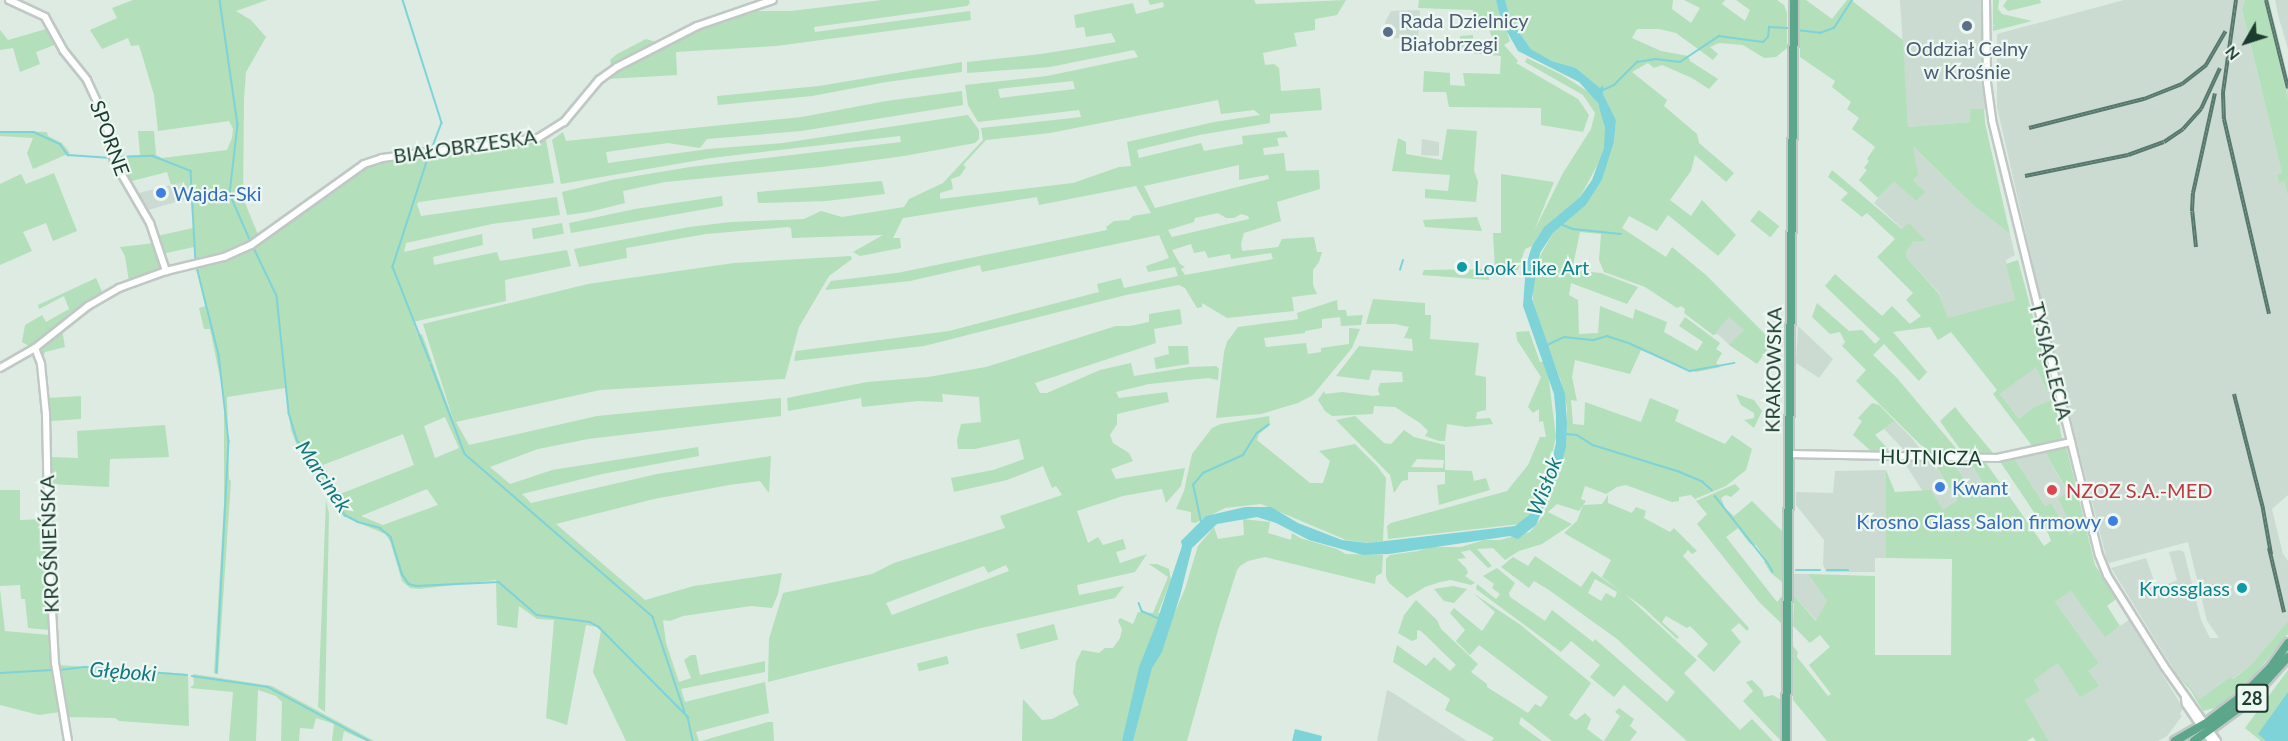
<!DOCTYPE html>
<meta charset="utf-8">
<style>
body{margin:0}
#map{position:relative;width:2288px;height:741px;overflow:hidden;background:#ddebe3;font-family:Lato,sans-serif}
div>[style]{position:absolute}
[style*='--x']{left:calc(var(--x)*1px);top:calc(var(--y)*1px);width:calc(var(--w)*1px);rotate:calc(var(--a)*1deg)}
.built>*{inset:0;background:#cbdbd2;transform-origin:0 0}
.green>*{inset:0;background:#b3dfba;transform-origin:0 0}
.water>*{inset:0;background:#7ed3d8}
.stream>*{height:1.5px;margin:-0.75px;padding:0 0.75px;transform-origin:0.75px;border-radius:0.75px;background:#7ed3d8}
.roads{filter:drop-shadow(2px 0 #c0c8c5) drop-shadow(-2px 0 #c0c8c5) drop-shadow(0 2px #c0c8c5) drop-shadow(0 -2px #c0c8c5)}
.minor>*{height:6px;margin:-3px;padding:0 3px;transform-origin:3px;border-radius:3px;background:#fff}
.major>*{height:8px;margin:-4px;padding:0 4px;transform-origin:4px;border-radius:4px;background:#5ca68b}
.rail>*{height:4px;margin-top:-2px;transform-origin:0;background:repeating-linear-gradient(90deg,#eef8f2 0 4.5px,#57786c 0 9px);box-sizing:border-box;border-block:2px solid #57786c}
.dots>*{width:16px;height:16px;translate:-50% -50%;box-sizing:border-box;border:3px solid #eef8f2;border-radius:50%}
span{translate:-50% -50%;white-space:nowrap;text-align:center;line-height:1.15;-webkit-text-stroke:4.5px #eef8f2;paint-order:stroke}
.shield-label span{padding:2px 4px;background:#eef8f2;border:2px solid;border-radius:4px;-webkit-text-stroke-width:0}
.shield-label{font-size:18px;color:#1d3c30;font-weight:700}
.service-label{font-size:20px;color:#4e5e75}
.left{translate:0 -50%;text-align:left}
.street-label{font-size:20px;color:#1d3c30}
.shop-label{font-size:20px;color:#366cbe}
.right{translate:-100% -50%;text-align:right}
.culture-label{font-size:20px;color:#0d838f}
.health-label{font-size:20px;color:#be3a42}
.water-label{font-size:21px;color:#11787e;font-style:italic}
.north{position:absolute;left:2216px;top:12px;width:60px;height:60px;-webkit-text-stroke:4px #eef8f2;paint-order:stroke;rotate:231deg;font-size:16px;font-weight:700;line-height:24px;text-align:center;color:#1d3c30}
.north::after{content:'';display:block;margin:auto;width:21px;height:27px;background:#1d3c30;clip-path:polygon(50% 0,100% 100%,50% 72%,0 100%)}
</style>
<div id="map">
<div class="built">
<i style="clip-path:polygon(1900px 0,1985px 0,1991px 109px,1970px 109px,1970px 122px,1908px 127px)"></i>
<i style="clip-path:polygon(2124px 0,2245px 0,2242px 11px,2282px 173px,2277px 176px,2279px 182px,2284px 181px,2288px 197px,2288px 495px,2272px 509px,2283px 554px,2288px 561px,2288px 621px,2250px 666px,2232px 679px,2230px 677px,2199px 700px,2189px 685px,2179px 678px,2111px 568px,2146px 558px,2157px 589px,2177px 580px,2169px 552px,2180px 550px,2184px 552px,2201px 620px,2210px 638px,2219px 638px,2207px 621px,2188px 542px,2109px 563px,2107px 560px,2043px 309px,1997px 107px,1997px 34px)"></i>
<i style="clip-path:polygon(2264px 0,2269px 0,2288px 78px,2288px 99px)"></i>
<i style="clip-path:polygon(2275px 0,2288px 0,2288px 49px,2278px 15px)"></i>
<i style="clip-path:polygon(1420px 10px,1418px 39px,1386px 38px,1385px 22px,1391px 11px)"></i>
<i style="clip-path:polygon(1422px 139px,1439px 142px,1439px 156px,1421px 155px)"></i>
<i style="clip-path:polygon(1912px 145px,1972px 204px,2010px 234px,2015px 255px,2006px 260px,2015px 300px,1948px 319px,1939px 293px,1906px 257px,1906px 252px,1915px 240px,1909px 223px,1903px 229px,1874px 203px,1894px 180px,1916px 201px,1920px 187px,1913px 180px)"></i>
<i style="clip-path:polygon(183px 182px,186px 199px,145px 211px,135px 194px)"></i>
<i style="left:1729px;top:316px;width:21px;height:21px;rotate:43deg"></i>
<i style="clip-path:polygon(1798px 326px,1833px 359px,1819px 378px,1796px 363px)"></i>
<i style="clip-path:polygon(2036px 366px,2047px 390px,2052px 389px,2054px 399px,2034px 407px,2019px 419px,2000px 394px)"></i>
<i style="clip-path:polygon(1895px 421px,1911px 437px,1921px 450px,1903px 449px,1884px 429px)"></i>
<i style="clip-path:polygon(2044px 450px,2068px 493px,2058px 499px,2075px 532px,2070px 535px,2051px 503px,2045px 506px,2014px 458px)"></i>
<i style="clip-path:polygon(1933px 460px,1957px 502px,1943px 511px,1931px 490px,1923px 492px,1904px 462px)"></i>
<i style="clip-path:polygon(1952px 460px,1969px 460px,1987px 490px,1975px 497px)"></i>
<i style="clip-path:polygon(1886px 470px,1886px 558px,1875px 558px,1875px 572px,1826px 572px,1823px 564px,1824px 540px,1796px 505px,1796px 492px,1833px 493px,1835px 471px)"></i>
<i style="clip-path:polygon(1794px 574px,1808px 574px,1827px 601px,1817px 621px,1794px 596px)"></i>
<i style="clip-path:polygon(2071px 591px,2105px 636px,2129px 620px,2183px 708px,2180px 714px,2182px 716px,2167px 736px,2158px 741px,2049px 741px,2025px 700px,2040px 691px,2033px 680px,2058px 663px,2088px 671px,2099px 663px,2055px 602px)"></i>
<i style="clip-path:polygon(1387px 690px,1393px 693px,1467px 741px,1377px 741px)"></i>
</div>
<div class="green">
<i style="clip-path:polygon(133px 0,267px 0,236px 11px,251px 20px,266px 37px,246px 72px,244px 99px,243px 198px,259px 237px,219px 256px,195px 262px,194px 247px,162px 254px,157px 236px,193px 228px,191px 199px,186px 199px,183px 182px,171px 185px,167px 172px,128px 182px,115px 157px,140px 155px,138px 131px,154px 131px,156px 155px,162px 158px,227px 150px,232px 138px,233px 129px,229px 121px,158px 131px,154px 95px,139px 45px,131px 46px,128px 38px,102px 49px,90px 30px,117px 18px,112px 8px)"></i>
<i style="clip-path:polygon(882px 0,969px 0,970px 3px,967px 6px,814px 27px,815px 32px,970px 11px,971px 20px,776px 46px,676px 52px,677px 75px,607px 79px,653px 50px,724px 20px,755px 11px,791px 11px)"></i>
<i style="clip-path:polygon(evenodd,1148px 0,1254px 0,1256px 4px,1346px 0,1337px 15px,1315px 19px,1315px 30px,1294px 33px,1297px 46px,1263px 53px,1265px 65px,1274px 64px,1279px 68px,1281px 91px,1320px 88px,1322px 110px,1270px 114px,1270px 123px,1199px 135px,1137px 150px,1139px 158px,1201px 143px,1204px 151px,1243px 144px,1242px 136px,1285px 131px,1288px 137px,1277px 138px,1279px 146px,1263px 148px,1264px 155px,1284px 153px,1286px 171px,1319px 170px,1320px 189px,1277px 202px,1281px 221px,1244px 233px,1241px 244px,1242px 251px,1278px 247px,1282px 239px,1314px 237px,1317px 252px,1322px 252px,1319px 262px,1313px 270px,1313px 285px,1317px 294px,1292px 297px,1294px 311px,1227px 318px,1202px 303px,1202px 307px,1197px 308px,1185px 288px,1179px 285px,1126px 295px,924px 346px,794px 361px,796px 351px,949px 331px,1099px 292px,1097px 284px,1121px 278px,1124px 288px,1178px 276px,1175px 267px,1148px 272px,1146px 266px,1169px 258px,1159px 235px,982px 272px,980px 265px,910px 281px,825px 290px,831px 281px,897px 273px,1107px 230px,1106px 227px,1114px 221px,1129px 220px,1133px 216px,1151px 213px,1136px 186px,1039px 205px,1037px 197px,903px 218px,893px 238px,900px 238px,901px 248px,860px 256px,853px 252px,883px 235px,792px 238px,791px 228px,788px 227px,706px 234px,626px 248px,627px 258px,579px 267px,574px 249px,689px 227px,731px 222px,804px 219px,821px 211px,842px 217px,904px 207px,909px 199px,943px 183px,983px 140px,981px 128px,1081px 117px,1079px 110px,978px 122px,968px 105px,965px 85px,1047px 76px,1138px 57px,1134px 50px,1050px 67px,967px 73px,967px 62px,1041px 54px,1116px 42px,1111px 33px,1086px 37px,1084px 27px,1076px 28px,1074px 15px,1133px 3px,1136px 14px,1164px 7px,1163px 2px,1150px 5px,1148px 0,1073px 81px,1075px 89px,1000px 98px,998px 89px,1073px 81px,1148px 0,1218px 100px,1221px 114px,1254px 110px,1260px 115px,1214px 122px,1127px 142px,1131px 166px,1119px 167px,1073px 183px,940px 199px,940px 193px,953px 189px,951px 179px,960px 176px,966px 167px,963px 165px,986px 140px,1050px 133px,1218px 100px,1148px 0,1239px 165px,1239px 180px,1268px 175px,1269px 179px,1155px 208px,1144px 186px,1239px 165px,1148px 0,1218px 213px,1226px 218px,1234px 218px,1241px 214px,1248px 216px,1249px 219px,1172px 237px,1168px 230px,1194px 222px,1195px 218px,1218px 213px,1148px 0,1191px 244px,1194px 253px,1205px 251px,1208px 258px,1230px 254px,1231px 259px,1271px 253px,1273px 259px,1185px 275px,1181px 269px,1185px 267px,1180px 264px,1172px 250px,1191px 244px)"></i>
<i style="clip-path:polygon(1419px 0,1496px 0,1510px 41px,1504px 45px,1518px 61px,1516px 63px,1578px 99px,1589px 115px,1583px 132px,1541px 125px,1541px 108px,1449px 107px,1446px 92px,1423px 92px,1424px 71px,1450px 73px,1450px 85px,1465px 86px,1463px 73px,1500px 74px,1501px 56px,1461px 52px,1460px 36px,1473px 35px,1473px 41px,1495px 44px,1487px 25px,1473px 24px,1473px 10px,1418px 8px)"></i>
<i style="clip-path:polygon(1505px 0,1673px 0,1672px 9px,1691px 23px,1700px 8px,1684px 0,1725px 0,1722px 4px,1745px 21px,1750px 10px,1736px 0,1777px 0,1784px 5px,1787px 13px,1787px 48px,1776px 57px,1764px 58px,1743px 45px,1719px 43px,1710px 47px,1718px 54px,1713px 60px,1676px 33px,1659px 29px,1637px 29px,1632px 38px,1661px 51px,1688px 56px,1690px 61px,1718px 79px,1709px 89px,1692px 78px,1662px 65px,1654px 68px,1648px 63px,1632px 72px,1667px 100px,1664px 106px,1697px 134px,1699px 143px,1734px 173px,1726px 182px,1695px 155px,1691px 171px,1670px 200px,1691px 216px,1702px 200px,1736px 235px,1718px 256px,1668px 215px,1657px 231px,1629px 216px,1622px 228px,1666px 257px,1672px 247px,1706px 275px,1773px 342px,1757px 364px,1729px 345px,1744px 330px,1729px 317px,1716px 332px,1717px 334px,1713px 335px,1684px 313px,1685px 309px,1681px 306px,1677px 308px,1645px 287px,1604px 272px,1599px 260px,1601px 234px,1580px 232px,1572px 270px,1601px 273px,1638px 287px,1627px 304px,1571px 283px,1569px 295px,1578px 300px,1579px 334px,1598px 333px,1600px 306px,1633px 319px,1635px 309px,1667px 322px,1664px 332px,1697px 351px,1703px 342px,1679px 326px,1685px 317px,1720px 343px,1716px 349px,1722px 353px,1716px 363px,1721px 367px,1696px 372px,1641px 350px,1630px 374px,1575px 360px,1572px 377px,1577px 401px,1571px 400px,1573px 424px,1584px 425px,1585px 402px,1641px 422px,1650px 398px,1679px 410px,1675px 421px,1725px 444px,1732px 435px,1752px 449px,1746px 470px,1726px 486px,1695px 499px,1691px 495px,1679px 497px,1679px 501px,1672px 502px,1626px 485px,1617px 487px,1606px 494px,1585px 486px,1581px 499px,1586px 501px,1579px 511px,1557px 504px,1548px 512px,1572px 524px,1542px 544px,1519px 551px,1505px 560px,1493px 548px,1477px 549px,1492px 566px,1488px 568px,1470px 550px,1461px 552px,1466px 558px,1457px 559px,1466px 568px,1468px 573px,1465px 576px,1475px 583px,1471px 585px,1451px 580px,1440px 582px,1425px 587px,1407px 598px,1389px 583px,1386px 577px,1386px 559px,1390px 555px,1418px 551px,1429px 547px,1461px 547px,1484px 540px,1500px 540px,1530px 532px,1543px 516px,1566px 448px,1567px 408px,1561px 381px,1539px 323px,1533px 301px,1533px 285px,1540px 256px,1553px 233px,1586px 205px,1602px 180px,1614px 142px,1616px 120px,1603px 94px,1603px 86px,1601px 89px,1576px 68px,1552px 61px,1531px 49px,1511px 21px)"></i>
<i style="clip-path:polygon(1800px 0,1806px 0,1832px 19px,1847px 0,1851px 0,1903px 40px,1908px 127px,1970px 122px,1970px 109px,1984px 109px,1985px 123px,2010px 234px,1972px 204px,1913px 146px,1918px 175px,1913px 180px,1925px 192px,1916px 201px,1894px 181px,1878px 198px,1859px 180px,1867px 170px,1864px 168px,1869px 161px,1867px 159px,1875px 147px,1852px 129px,1859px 118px,1847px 109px,1851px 102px,1832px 87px,1835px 81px,1800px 57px)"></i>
<i style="clip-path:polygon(1993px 0,1999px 0,1998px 9px,2002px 14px,2032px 21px,1993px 31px,1993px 26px,1996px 25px,1993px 25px)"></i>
<i style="clip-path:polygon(2007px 0,2040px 0,2041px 3px,2008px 11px,2003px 6px)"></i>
<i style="clip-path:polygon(2245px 0,2264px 0,2288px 99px,2288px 197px,2284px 181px,2279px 183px,2277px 175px,2282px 173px,2242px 10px)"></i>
<i style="clip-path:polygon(47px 25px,57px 44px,36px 52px,40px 64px,20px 72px,13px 48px,0 50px,0 30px,8px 40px,46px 29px)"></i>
<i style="clip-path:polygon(646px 39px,656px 42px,612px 67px,610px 60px,617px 54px)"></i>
<i style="clip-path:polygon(1527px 58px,1562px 75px,1595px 96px,1603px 117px,1607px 141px,1599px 162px,1580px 197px,1544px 227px,1532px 246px,1525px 249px,1518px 270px,1495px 270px,1493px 233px,1501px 233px,1501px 174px,1554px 182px,1534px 231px,1563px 173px,1591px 129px,1595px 113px,1583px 95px,1525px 62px)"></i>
<i style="clip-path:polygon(962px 62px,962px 72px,886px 82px,812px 96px,718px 105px,717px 96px,819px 86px)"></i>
<i style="clip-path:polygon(962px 91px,963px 105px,801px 131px,707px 139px,700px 148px,668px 143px,606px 152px,608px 163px,708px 149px,783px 143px,968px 115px,979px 130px,979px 139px,975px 143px,904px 156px,822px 167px,665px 182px,623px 191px,625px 203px,589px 212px,567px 215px,562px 192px,612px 180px,690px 167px,901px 142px,900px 136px,711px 158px,561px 184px,552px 140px,563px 132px,566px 141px,802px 117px,886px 101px)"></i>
<i style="clip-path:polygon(1447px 129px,1477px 131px,1474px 170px,1478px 182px,1476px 202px,1425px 198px,1425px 189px,1448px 191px,1450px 175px,1392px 171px,1398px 138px,1406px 142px,1406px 154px,1442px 160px)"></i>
<i style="clip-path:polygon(0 131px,47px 132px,48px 136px,62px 143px,70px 153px,33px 169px,27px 153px,33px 138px,0 136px)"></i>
<i style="clip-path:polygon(evenodd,546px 140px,554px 183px,419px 202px,417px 204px,421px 216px,557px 197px,560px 215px,492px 224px,406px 243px,404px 252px,482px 234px,483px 245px,433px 257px,434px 265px,497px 252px,500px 261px,567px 250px,571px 266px,505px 280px,506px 301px,413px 322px,418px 335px,422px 334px,454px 422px,423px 324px,588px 284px,734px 263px,851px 256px,852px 259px,829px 276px,799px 327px,785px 379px,600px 390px,456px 422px,469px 445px,597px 416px,781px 398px,781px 416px,588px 439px,538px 449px,490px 467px,510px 484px,552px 470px,698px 447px,699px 456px,602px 474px,522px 494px,531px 503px,657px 474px,771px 456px,769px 493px,760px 481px,729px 485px,654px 499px,556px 524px,645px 600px,694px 586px,782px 573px,778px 594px,772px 608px,751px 606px,683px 616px,670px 621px,663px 620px,666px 643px,679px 682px,691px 678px,684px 660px,691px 655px,696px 655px,700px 675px,765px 661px,765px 672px,681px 689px,685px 702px,765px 682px,769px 713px,696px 732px,699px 741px,626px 741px,593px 672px,601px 631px,597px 627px,586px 625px,567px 725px,546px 718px,554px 620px,537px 619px,519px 606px,517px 628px,497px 625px,496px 580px,419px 589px,410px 588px,402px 581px,390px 541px,385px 534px,343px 516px,296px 443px,291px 430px,285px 388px,227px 397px,229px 479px,231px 481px,218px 674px,214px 673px,224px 504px,224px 397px,210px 329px,204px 329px,199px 308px,205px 306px,196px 266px,230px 258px,249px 249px,354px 172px,372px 162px,546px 140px,445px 417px,459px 448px,435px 458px,424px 426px,445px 417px,546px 140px,403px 434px,414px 465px,340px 494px,323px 465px,403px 434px,546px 140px,427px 489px,438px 505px,383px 525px,361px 516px,427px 489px)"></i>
<i style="clip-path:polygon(1832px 170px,1902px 229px,1909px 223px,1926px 241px,1914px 241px,1906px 252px,1906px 257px,1939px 294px,1948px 318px,2015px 300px,2006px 264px,2018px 260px,2052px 389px,2047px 390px,2036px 367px,2000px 394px,2019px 419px,2034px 407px,2054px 399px,2062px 439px,2033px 447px,1993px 394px,1997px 390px,1951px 332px,1938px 340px,1930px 327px,1893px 332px,1927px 372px,1919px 381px,1884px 344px,1873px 355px,1897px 378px,1960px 453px,1928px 452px,1856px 381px,1866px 370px,1842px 346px,1845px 342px,1840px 332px,1830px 334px,1812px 317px,1817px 303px,1849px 331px,1862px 330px,1875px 344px,1880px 339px,1825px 286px,1835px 274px,1882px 316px,1892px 306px,1910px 324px,1921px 316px,1906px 300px,1913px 293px,1877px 257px,1895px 239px,1867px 213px,1862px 217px,1841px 200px,1848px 193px,1828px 177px)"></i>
<i style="clip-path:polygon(54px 173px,77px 231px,53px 241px,46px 223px,23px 232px,32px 251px,0 265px,0 184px,21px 174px,26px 184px)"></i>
<i style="clip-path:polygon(882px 181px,885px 194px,826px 201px,758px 203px,757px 192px)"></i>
<i style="clip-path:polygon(722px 196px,723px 206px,571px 233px,569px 223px,635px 209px)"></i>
<i style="left:1759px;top:210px;width:26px;height:14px;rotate:39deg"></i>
<i style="clip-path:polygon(1477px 217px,1482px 231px,1425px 227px,1423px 220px)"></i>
<i style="left:562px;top:223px;width:11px;height:31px;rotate:80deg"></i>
<i style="clip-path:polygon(155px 243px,162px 265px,159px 271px,129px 282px,125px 256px,120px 247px)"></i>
<i style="clip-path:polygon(1490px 269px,1489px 280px,1422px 275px,1424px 270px)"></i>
<i style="clip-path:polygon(96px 278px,103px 294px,31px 347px,22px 342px,25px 325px,42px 315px,46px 322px,69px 309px,64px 296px,39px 309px,38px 305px)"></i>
<i style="clip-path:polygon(1373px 299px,1425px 303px,1425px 315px,1431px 315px,1430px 339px,1479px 343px,1475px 375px,1486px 377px,1486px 410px,1477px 412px,1476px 419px,1490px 418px,1493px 424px,1466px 427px,1447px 424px,1445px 441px,1439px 441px,1425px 436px,1428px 431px,1420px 423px,1395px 407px,1374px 406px,1373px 414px,1332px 416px,1325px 411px,1318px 400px,1324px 391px,1325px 394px,1342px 392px,1373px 396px,1380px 395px,1378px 390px,1380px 383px,1403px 382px,1402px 372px,1372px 370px,1369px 380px,1336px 376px,1359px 346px,1413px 351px,1412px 339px,1404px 338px,1409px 327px,1395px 324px,1366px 324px)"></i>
<i style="clip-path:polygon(1337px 300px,1338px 310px,1346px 310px,1347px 316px,1363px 315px,1361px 325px,1341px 326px,1340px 317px,1322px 319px,1322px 328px,1305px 331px,1305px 333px,1264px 338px,1266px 347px,1306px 343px,1308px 354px,1321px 352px,1321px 348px,1349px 344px,1349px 328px,1360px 329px,1352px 348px,1313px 395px,1298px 403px,1261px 414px,1216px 418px,1224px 352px,1227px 342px,1238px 327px,1292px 320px,1298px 319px,1297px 313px)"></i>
<i style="clip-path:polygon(evenodd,1180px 309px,1182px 324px,1154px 329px,1156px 343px,1035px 383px,1040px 393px,1047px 393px,1100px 370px,1131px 363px,1134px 376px,1189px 367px,1216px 366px,1219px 369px,1218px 380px,1208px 378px,1149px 384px,1116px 392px,1119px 398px,1167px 392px,1169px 402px,1117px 414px,1117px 424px,1110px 435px,1113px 443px,1129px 453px,1133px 461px,1111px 469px,1116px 479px,1185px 468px,1181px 486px,1166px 503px,1162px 489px,1123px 496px,1077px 511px,1088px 543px,1098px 537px,1103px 545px,1123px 539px,1126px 549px,1116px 552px,1120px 563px,1147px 554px,1135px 572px,1077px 585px,1079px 595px,1124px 586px,1115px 598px,981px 628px,768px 682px,769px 639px,783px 593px,872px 574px,894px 563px,1005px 528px,1000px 516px,1062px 495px,1056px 486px,1052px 488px,1043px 466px,1007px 480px,954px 492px,951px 478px,993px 470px,1024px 459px,1019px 439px,975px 449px,958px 449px,957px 440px,961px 424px,981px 422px,979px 397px,942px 394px,943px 402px,918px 401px,862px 407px,861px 398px,788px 411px,787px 398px,867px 382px,928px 377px,986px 367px,1116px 326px,1130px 326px,1149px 322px,1149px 314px,1180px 309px,1006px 565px,1009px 571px,892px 615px,886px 603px,984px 566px,988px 573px,1006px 565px)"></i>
<i style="clip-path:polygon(62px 330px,65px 347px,45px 352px,43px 358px,40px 353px,43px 345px)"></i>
<i style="clip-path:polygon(1529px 331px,1540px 362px,1544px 362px,1548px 373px,1556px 437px,1550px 463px,1528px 518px,1520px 524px,1388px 539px,1387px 526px,1391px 523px,1507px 491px,1528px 465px,1540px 437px,1546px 437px,1543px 421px,1539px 422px,1539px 409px,1533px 413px,1528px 407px,1541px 377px,1517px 340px,1516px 332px)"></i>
<i style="clip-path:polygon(1168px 346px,1188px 346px,1189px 364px,1156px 369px,1154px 358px,1169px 354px)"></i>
<i style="clip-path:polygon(1736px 394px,1754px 400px,1762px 411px,1754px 428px,1744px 420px,1754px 418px,1754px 413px,1741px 405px)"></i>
<i style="clip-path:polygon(81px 396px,81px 419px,51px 421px,48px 433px,47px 398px)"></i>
<i style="clip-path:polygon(1872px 403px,1879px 405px,1895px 421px,1875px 435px,1888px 449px,1888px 451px,1871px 451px,1853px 435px,1862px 421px,1858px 418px)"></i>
<i style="clip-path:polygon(1955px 407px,1963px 417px,1993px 453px,1963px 453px,1940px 421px)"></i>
<i style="clip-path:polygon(1269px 416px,1270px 425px,1259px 434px,1257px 440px,1310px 483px,1323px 483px,1330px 461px,1319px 451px,1355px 444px,1377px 466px,1386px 478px,1383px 541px,1370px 543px,1346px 540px,1261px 504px,1225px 508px,1195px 523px,1191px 522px,1191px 512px,1176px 509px,1184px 491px,1192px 454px,1212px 428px,1221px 424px)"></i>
<i style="clip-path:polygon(evenodd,1355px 416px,1384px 443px,1391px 444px,1404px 430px,1414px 437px,1445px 445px,1445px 470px,1472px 471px,1474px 481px,1486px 478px,1490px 490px,1439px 505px,1437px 485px,1445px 484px,1445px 472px,1408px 472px,1408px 480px,1402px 481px,1394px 493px,1390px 475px,1336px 420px,1355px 416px,1417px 459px,1444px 460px,1443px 468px,1411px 467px,1417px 459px)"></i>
<i style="clip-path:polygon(165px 425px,169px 457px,110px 459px,109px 487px,50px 484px,51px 457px,78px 458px,77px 431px)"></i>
<i style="clip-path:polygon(2066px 446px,2095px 565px,2116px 599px,2107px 606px,2120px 626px,2105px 637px,2071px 591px,2055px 602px,2099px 663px,2088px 671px,2099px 686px,2080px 697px,2058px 663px,2034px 680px,2040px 691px,2025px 700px,2049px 741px,2036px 741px,2033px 737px,2027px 741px,1827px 741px,1793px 700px,1793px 646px,1798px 652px,1797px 657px,1828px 696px,1831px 694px,1809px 665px,1830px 647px,1820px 635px,1810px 643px,1793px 626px,1794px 596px,1816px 621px,1827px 601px,1808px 574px,1875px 576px,1875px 655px,1951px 655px,1952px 559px,1886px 558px,1886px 470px,1895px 492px,1931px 490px,1943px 510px,1957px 501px,1933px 460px,1952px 460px,1975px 497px,1987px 490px,1969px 460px,1984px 460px,2044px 546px,2051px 541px,2048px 533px,1999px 460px,2014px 458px,2045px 506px,2051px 503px,2070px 535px,2075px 532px,2058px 499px,2068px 492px,2044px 450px)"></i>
<i style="clip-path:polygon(1735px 484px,1740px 489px,1731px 497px,1726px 495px,1721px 498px,1725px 508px,1734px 516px,1752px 501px,1783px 532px,1782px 582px,1771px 573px,1764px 562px,1766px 560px,1756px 545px,1750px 544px,1738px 528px,1726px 537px,1777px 602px,1782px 596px,1782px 624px,1760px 603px,1697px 524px,1707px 514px,1696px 501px)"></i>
<i style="clip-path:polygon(0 490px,20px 490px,20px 520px,44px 519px,49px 630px,28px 628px,25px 599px,21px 599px,20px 585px,0 586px)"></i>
<i style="clip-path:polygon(evenodd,1608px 495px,1608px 503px,1632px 513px,1636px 507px,1646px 511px,1644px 518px,1670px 532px,1674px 528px,1697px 551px,1692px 554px,1688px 550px,1683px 556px,1749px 628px,1747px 631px,1739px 623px,1731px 630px,1741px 642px,1714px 672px,1697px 656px,1708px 644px,1690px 626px,1687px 628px,1666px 616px,1662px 622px,1679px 637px,1677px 639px,1643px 607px,1625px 594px,1697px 660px,1684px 673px,1740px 730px,1752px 719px,1773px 741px,1687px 741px,1624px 685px,1614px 697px,1590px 677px,1600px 665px,1571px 641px,1561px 652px,1476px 589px,1477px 584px,1496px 599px,1500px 594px,1492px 588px,1494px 584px,1483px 576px,1497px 568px,1515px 583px,1509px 593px,1510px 597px,1545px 621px,1552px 610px,1593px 642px,1595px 639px,1667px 702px,1675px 692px,1617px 639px,1549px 590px,1534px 581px,1529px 588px,1501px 567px,1513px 557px,1528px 566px,1535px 556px,1581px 587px,1592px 571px,1623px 593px,1602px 577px,1611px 560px,1564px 533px,1577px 521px,1583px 505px,1602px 504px,1608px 495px,1595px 579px,1617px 592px,1615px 598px,1606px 593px,1601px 601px,1588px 593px,1595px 579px)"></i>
<i style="clip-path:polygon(326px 500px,329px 514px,325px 712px,318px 707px)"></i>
<i style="clip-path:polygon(1243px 519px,1270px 522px,1268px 533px,1291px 540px,1292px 533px,1300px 538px,1337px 549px,1346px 554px,1383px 555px,1382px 573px,1376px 576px,1375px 584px,1265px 557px,1248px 561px,1240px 566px,1237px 570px,1218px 630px,1187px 741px,1022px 741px,1023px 699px,1042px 720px,1052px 719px,1079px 705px,1073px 693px,1076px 662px,1082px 650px,1099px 653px,1105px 648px,1113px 648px,1120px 638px,1122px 629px,1118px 621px,1120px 618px,1133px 624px,1138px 612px,1153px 613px,1168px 577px,1149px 564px,1157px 564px,1169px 569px,1171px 580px,1158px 613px,1174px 614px,1185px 589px,1198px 546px,1214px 527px,1218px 539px,1244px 535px)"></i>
<i style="clip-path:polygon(1453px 586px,1467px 589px,1454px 603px,1444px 601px,1434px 589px)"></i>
<i style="clip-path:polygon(0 589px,5px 631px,49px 635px,60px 712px,39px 715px,0 705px)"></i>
<i style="clip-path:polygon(1473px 593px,1522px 626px,1591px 683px,1569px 715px,1576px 720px,1585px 713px,1591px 719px,1587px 729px,1603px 741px,1552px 741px,1521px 717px,1519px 724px,1542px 741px,1492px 741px,1494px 738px,1445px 710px,1450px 699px,1393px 662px,1397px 645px,1426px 666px,1434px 657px,1450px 671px,1456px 665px,1421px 631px,1417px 630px,1417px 639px,1412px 641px,1398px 633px,1404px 615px,1416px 600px,1437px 620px,1441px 629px,1478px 664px,1471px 672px,1487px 684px,1487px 687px,1528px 713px,1535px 704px,1541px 707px,1548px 697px,1479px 645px,1470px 655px,1456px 641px,1465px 630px,1450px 613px,1454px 608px,1482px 631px,1495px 612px)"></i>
<i style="clip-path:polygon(2288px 621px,2288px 634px,2257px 672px,2219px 707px,2203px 711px,2190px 689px,2179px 678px,2189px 685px,2199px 700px,2230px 677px,2233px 679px,2250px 666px)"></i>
<i style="left:1054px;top:624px;width:16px;height:39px;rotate:75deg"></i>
<i style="left:947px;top:656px;width:8px;height:31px;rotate:76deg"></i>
<i style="clip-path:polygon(58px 665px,188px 674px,189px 726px,119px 721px,115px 718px,67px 717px)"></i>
<i style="clip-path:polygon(2288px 670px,2288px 741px,2261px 741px,2245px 728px)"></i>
<i style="clip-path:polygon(193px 674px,272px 686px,374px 741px,366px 741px,344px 731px,342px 741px,332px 741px,334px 724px,316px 718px,313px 729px,300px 728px,299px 741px,281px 741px,282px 702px,276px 696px,258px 690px,256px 741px,229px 741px,233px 692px,190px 688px,194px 684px)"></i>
<i style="clip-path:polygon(1752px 680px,1762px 690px,1764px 697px,1773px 695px,1781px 700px,1780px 740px,1743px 701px,1753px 691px,1746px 682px)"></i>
<i style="clip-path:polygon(1619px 708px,1634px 719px,1630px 726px,1637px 732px,1630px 741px,1604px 741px,1620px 716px,1615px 712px)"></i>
<i style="clip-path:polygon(768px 722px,773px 722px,774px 741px,701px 741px)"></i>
</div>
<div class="water">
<i style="clip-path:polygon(1496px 0,1505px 0,1511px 21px,1531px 49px,1552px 61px,1576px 68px,1600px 88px,1603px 85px,1603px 94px,1616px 120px,1614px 142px,1602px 180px,1586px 205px,1553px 233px,1540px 253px,1536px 273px,1532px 299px,1565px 394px,1567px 423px,1566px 448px,1559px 471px,1536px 525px,1518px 539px,1510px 536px,1389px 554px,1363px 555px,1309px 540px,1276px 523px,1257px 517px,1217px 524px,1192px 548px,1180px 596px,1162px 652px,1152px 668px,1133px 741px,1122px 741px,1139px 667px,1155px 627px,1182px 546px,1181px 541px,1206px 516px,1245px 507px,1271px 507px,1298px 523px,1342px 540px,1368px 543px,1515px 526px,1529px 515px,1551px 465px,1556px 443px,1556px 415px,1554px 394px,1523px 306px,1526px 265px,1532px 246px,1544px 227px,1580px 197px,1592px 180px,1604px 148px,1605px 128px,1598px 103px,1579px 82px,1518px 51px,1502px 23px)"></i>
<i style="clip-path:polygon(2288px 692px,2288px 741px,2266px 741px,2258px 734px)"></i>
<i style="clip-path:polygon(1295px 729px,1322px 736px,1321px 741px,1292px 741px)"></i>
</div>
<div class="stream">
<i style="--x:220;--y:0;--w:126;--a:81.8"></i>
<i style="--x:238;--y:125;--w:69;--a:96.6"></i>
<i style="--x:230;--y:194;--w:52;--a:66.4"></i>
<i style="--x:403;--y:0;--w:129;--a:72.4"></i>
<i style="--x:442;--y:123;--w:28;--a:111"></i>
<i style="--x:1797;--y:30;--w:23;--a:7"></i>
<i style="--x:1820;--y:33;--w:15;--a:-20"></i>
<i style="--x:1834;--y:28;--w:33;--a:-57"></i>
<i style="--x:1603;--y:90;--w:12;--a:-24"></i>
<i style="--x:1614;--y:85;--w:33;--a:-45"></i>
<i style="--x:1637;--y:62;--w:19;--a:-9"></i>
<i style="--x:1656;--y:59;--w:24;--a:7"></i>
<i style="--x:1680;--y:62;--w:47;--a:-33.7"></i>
<i style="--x:1719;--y:36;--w:44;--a:7.8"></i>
<i style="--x:1763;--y:42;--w:7;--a:-45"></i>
<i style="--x:1768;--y:37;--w:10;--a:-84"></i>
<i style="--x:1769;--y:27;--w:21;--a:3"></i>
<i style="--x:0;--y:132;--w:34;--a:0"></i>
<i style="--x:34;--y:132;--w:29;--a:25"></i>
<i style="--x:60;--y:144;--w:14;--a:54"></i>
<i style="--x:68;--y:155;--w:43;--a:4"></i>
<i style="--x:429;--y:156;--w:117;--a:108"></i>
<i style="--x:393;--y:267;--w:101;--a:68.5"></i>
<i style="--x:115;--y:157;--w:38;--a:-2"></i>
<i style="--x:153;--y:156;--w:41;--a:21.5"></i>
<i style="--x:191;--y:171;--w:91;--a:86.9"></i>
<i style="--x:1563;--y:225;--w:11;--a:22"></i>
<i style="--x:1573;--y:229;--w:48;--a:5.9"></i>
<i style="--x:253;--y:246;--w:55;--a:64.4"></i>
<i style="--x:277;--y:296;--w:118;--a:84.1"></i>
<i style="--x:289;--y:413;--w:28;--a:73"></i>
<i style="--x:297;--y:440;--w:43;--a:52.6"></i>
<i style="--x:323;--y:474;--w:47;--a:61.8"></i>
<i style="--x:345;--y:515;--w:15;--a:28"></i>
<i style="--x:358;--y:522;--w:23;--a:15"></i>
<i style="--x:380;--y:528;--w:14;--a:39"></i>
<i style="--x:391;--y:537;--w:39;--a:73"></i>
<i style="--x:402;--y:574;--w:12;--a:55"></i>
<i style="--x:409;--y:584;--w:7;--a:16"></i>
<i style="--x:416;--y:586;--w:83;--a:-2.8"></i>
<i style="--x:499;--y:582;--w:50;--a:41"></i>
<i style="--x:537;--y:615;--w:53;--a:7.5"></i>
<i style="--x:590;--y:622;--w:10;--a:29"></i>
<i style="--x:599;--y:627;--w:127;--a:45.3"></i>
<i style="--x:688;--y:717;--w:25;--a:78"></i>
<i style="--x:197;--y:267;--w:91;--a:76"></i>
<i style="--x:219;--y:355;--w:87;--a:83.4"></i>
<i style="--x:229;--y:441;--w:232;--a:93"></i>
<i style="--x:1400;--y:270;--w:10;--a:-73"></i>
<i style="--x:1545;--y:346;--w:21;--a:-25"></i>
<i style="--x:1564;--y:337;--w:30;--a:6"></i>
<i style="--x:1594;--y:340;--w:14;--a:-17"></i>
<i style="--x:1607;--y:336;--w:25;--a:18"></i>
<i style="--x:1631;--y:344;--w:65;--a:24.6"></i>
<i style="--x:1690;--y:371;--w:45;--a:-10.3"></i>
<i style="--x:431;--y:364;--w:96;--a:69.3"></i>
<i style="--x:465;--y:454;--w:249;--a:40.9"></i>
<i style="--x:653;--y:617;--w:100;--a:71.4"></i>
<i style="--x:1565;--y:434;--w:12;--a:5"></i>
<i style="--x:1577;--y:435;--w:19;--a:32"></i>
<i style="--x:1593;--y:445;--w:91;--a:17.2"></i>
<i style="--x:1680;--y:472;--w:25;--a:23"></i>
<i style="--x:1703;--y:482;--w:12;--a:42"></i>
<i style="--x:1715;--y:496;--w:85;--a:51.7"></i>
<i style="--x:1768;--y:563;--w:10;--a:61"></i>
<i style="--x:1201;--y:522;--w:38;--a:-102"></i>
<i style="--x:1193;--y:485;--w:16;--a:-50"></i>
<i style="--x:1203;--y:473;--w:44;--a:-24.2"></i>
<i style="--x:1243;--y:455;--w:26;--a:-58"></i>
<i style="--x:1257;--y:433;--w:14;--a:-36"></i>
<i style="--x:1796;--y:570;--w:24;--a:0"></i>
<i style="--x:1827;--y:570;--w:21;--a:0"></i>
<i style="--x:1139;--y:603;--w:9;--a:69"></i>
<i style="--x:1142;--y:611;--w:17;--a:24"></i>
<i style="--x:60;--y:670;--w:26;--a:-7"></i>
<i style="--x:86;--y:667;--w:101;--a:4.5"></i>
<i style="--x:0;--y:673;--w:52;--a:-3.3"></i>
<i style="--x:192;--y:676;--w:77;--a:8.2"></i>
<i style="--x:268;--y:687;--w:115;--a:28.1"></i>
</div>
<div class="roads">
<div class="minor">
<i style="--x:9;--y:0;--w:40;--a:25"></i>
<i style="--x:45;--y:17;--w:38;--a:61"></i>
<i style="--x:63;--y:50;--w:38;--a:51"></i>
<i style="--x:87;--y:80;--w:43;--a:65.2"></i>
<i style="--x:105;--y:119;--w:43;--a:77.9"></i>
<i style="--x:114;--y:161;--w:72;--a:59.9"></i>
<i style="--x:150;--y:223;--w:51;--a:71.6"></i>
<i style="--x:1986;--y:0;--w:83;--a:89.3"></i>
<i style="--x:1987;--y:83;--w:37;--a:82"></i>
<i style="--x:1992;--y:120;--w:448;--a:76.2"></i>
<i style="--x:2099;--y:555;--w:22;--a:68"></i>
<i style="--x:2107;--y:575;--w:107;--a:57.9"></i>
<i style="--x:2164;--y:666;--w:92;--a:54.8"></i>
<i style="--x:35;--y:348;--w:17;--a:69"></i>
<i style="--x:41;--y:364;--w:50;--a:84.3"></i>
<i style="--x:46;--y:414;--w:142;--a:88.8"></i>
<i style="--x:49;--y:556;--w:107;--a:86.8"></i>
<i style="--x:55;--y:663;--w:79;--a:80.5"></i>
<i style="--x:0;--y:368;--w:40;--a:-29.7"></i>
<i style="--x:35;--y:348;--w:68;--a:-38.4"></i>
<i style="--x:88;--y:306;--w:36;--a:-30"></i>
<i style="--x:119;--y:288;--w:50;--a:-19.9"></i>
<i style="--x:166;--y:271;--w:60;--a:-13.6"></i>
<i style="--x:224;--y:257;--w:30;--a:-24"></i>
<i style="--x:251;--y:245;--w:139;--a:-35.6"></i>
<i style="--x:364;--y:164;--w:19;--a:-18"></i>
<i style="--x:382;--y:158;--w:157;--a:-7.3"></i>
<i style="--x:538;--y:138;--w:31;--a:-32"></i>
<i style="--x:564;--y:122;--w:55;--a:-50.2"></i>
<i style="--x:599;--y:80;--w:22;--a:-36"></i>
<i style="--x:617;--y:67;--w:90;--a:-27.1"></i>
<i style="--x:697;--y:26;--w:80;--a:-18.9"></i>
<i style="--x:1789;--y:454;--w:208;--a:1.1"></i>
<i style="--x:1997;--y:458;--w:76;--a:-12.2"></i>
<i style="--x:2185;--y:699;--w:5;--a:79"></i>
<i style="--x:2186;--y:704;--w:45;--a:56"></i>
</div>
<div class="major">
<i style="--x:1786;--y:741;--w:741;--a:-89.38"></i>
<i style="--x:2175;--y:741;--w:34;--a:-30"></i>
<i style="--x:2205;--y:724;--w:48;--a:-37.3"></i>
<i style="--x:2243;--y:695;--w:38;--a:-45"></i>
<i style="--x:2270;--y:668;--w:31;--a:-54"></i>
<i style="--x:2194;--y:741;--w:66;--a:-36.3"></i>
<i style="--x:2247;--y:702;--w:61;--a:-47.7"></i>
</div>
</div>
<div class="rail">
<i style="--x:2236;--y:0;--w:94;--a:98"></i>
<i style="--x:2223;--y:93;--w:26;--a:88"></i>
<i style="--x:2224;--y:119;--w:200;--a:77"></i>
<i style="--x:2266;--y:0;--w:91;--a:76"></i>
<i style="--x:2029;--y:128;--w:119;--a:-14.2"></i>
<i style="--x:2144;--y:99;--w:41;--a:-21.5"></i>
<i style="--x:2182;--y:84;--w:31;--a:-38"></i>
<i style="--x:2206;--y:65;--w:39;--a:-60"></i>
<i style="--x:2025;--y:176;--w:105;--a:-11.5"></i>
<i style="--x:2128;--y:155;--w:38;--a:-20"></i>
<i style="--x:2164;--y:142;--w:23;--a:-34"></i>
<i style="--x:2183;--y:129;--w:27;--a:-48"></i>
<i style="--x:2201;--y:109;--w:45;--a:-65.1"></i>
<i style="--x:2196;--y:247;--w:36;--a:-96"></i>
<i style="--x:2192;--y:211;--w:18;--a:-87"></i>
<i style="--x:2193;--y:193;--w:102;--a:-77.6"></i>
<i style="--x:2234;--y:394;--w:119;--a:75.8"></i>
<i style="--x:2263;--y:509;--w:46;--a:79.9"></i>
<i style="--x:2269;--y:548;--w:66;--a:76.8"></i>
</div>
<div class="dots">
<i style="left:1967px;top:26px;background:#5c6f8a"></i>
<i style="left:1388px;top:32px;background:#5c6f8a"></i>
<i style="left:161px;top:193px;background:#3f7fe0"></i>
<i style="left:1462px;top:267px;background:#0f9aa8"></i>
<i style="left:1940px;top:487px;background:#3f7fe0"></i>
<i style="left:2052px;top:490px;background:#e0444e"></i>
<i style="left:2113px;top:521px;background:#3f7fe0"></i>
<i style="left:2242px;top:588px;background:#0f9aa8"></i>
</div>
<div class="shield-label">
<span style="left:2252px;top:698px">28</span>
</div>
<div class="service-label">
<span class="left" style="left:1400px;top:32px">Rada Dzielnicy<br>Białobrzegi</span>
<span style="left:1967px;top:60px">Oddział Celny<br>w Krośnie</span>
</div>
<div class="street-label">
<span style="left:110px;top:138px;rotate:70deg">SPORNE</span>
<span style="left:465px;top:146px;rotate:-8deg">BIAŁOBRZESKA</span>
<span style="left:2051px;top:361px;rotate:76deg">TYSIĄCLECIA</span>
<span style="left:1773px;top:370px;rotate:-89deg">KRAKOWSKA</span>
<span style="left:1931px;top:457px;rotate:1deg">HUTNICZA</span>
<span style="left:49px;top:544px;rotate:-92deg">KROŚNIEŃSKA</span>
</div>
<div class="shop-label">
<span class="left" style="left:173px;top:193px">Wajda-Ski</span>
<span class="left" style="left:1952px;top:487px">Kwant</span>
<span class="right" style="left:2101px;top:521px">Krosno Glass Salon firmowy</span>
</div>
<div class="culture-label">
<span class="left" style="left:1474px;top:267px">Look Like Art</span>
<span class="right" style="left:2230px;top:588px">Krossglass</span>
</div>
<div class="health-label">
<span class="left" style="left:2066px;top:490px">NZOZ S.A.-MED</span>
</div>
<div class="water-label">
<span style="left:324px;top:476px;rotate:56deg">Marcinek</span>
<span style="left:1544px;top:486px;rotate:-69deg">Wisłok</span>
<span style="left:123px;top:671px;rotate:4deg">Głęboki</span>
</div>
<div class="north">N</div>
</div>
